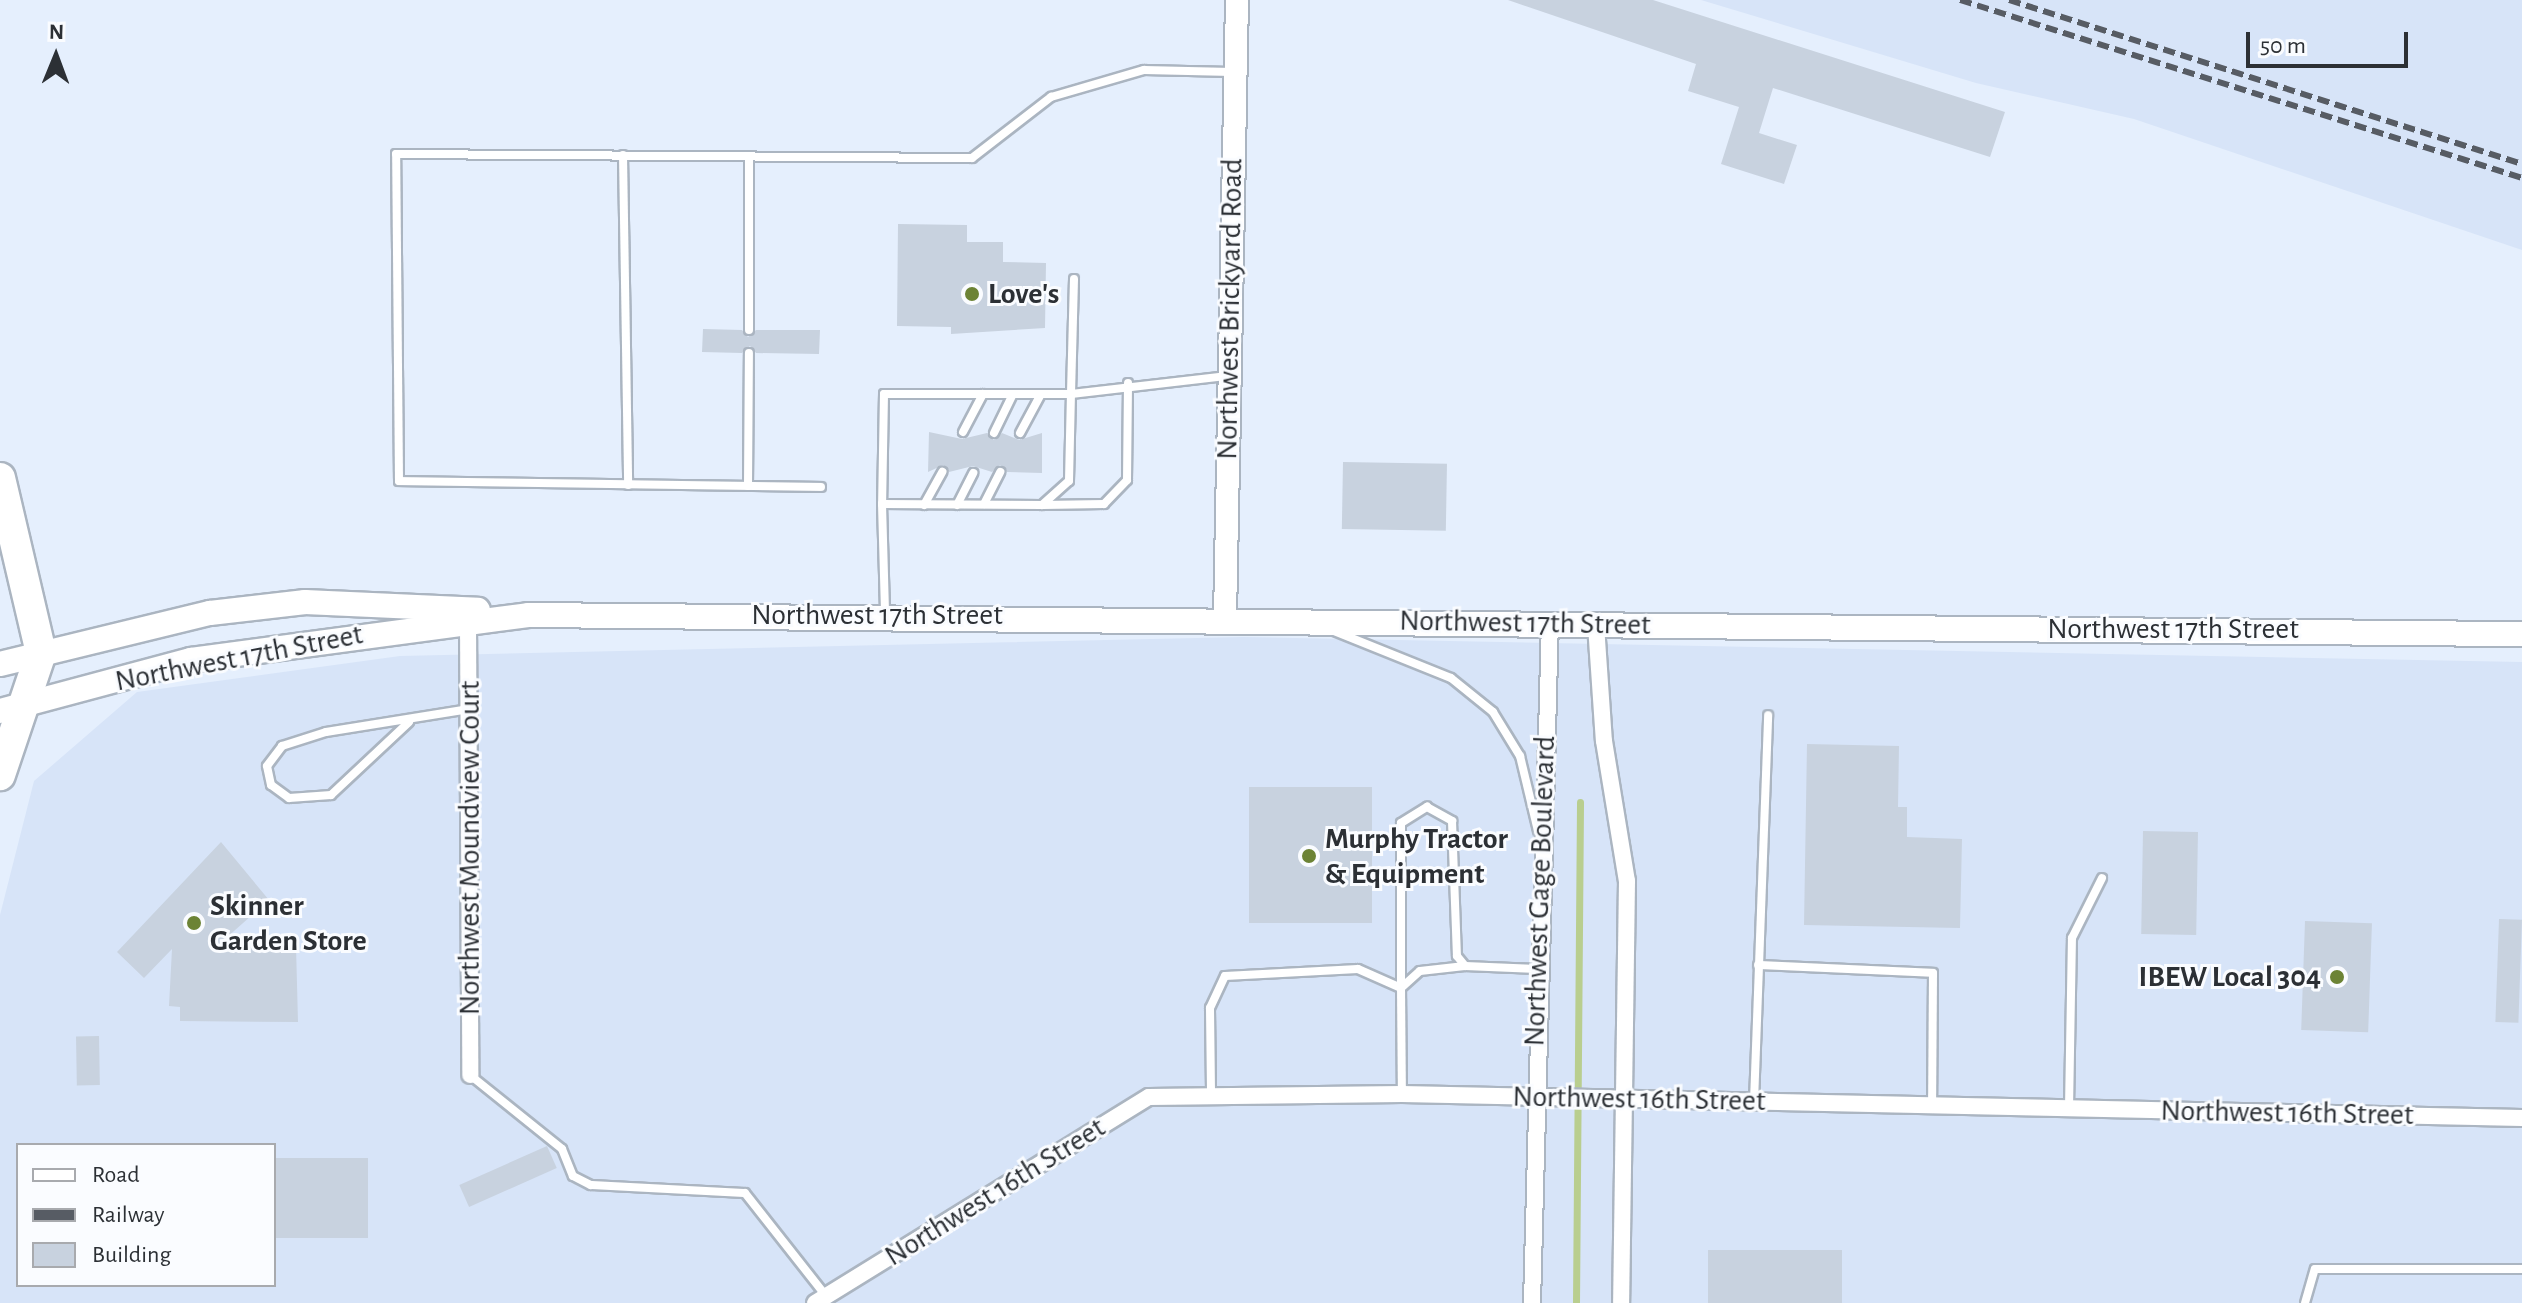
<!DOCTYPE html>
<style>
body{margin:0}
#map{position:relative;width:2522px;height:1303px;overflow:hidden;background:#e5effd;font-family:"Alegreya Sans",sans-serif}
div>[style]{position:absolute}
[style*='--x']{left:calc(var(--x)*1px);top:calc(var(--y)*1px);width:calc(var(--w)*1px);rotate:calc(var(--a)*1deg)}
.built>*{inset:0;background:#d7e4f8}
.stream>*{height:7px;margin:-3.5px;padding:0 3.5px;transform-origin:3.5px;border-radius:3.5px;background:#b9ce8f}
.building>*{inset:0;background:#c8d2df;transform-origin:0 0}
.roads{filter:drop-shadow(2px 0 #abb5c1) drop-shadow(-2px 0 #abb5c1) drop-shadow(0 2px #abb5c1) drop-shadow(0 -2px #abb5c1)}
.service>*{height:8px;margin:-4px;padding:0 4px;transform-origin:4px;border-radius:4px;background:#fff}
.minor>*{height:16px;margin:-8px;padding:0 8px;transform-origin:8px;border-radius:8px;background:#fff}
.tertiary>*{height:22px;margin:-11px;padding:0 11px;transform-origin:11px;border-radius:11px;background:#fff}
.secondary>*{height:24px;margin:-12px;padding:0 12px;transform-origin:12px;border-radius:12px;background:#fff}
.motorway>*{height:30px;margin:-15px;padding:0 15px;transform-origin:15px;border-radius:15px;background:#fff}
.rail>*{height:6px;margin-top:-3px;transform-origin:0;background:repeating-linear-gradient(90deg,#575c64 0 12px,transparent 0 18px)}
.dots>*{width:22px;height:22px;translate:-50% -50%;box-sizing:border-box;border:4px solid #fafcff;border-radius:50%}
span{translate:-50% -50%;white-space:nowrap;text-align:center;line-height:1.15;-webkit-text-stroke:6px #fafcff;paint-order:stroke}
.poi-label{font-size:30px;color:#2c3035;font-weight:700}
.left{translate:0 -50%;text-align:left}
.right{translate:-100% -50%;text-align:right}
.street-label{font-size:30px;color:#2c3035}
.legend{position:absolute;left:16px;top:1143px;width:260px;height:144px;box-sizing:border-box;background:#fafcff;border:2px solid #a8aaae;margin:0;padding:10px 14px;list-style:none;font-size:24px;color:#2c3035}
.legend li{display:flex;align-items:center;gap:16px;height:40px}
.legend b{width:40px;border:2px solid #a8aaae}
.north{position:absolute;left:16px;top:16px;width:80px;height:80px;-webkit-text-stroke:6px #fafcff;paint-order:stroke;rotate:1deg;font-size:22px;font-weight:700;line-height:32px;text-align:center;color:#2c3035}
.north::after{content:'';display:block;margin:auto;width:28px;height:36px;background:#2c3035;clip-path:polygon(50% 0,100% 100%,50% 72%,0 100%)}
.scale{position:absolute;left:2246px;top:32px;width:162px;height:36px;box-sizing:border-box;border:4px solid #2c3035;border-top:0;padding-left:10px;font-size:24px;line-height:28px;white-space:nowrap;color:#2c3035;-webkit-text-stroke:6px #fafcff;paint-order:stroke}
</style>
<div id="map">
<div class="built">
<i style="clip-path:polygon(1701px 0,2522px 0,2522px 250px,2134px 119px,1976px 83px)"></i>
<i style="clip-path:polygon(evenodd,1243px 637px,2522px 662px,2522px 1303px,0 1303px,0 915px,34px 781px,137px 692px,400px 656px,1243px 637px,18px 1145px,274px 1145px,274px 1285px,18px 1285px,18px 1145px)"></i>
</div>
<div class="stream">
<i style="--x:1576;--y:1303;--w:501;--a:-89.54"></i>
</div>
<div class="building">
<i style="clip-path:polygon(1508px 0,1653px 0,2005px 112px,1990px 157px,1773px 88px,1759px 133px,1797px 145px,1784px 184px,1721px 164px,1739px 107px,1688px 91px,1696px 64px)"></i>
<i style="clip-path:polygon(898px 224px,967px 225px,967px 242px,1003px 242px,1003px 262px,1046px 263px,1045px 328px,951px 334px,951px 327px,897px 326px)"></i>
<i style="clip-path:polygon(703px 329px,742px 330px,748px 337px,756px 330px,820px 330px,819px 354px,756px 353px,750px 346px,742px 353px,702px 352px)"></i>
<i style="clip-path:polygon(929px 432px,962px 439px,987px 433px,994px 440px,1002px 433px,1019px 440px,1042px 433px,1042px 473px,1007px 472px,1000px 465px,992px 472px,973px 466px,949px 472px,943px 465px,928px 472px)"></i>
<i style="left:1343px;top:462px;width:104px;height:67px;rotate:1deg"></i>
<i style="clip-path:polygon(1807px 744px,1899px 746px,1898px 807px,1907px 807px,1907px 837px,1962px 839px,1960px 928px,1804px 925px)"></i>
<i style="left:1249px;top:787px;width:123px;height:136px"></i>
<i style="left:2143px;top:831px;width:55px;height:103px;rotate:1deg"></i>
<i style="clip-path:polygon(221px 842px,269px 900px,216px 947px,296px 946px,298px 1022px,180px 1021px,180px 1007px,169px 1006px,172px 949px,144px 978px,117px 952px)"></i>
<i style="left:2499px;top:919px;width:23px;height:103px;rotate:2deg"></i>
<i style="left:2305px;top:921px;width:67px;height:109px;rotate:2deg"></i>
<i style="left:99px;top:1036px;width:49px;height:23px;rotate:89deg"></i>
<i style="left:547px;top:1146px;width:24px;height:96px;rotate:66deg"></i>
<i style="left:274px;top:1158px;width:94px;height:80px"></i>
<i style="left:1708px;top:1250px;width:134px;height:53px"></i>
</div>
<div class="roads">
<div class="service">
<i style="--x:623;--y:155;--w:330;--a:89.1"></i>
<i style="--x:1074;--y:279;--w:115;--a:91.5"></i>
<i style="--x:1071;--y:394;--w:156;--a:-6.6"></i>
<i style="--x:749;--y:330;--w:173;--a:-90"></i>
<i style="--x:963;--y:432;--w:43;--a:-62.2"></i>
<i style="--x:994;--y:433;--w:43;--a:-64"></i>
<i style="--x:1020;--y:433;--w:44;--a:-61.7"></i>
<i style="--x:748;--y:486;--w:133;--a:-89.6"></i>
<i style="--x:821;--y:487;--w:422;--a:-179.2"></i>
<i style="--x:399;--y:481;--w:327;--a:-90.5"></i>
<i style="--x:396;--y:154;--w:576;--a:0.4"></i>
<i style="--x:972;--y:158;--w:100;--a:-37.7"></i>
<i style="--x:1051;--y:97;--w:97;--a:-16.2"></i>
<i style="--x:1144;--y:70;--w:88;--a:1.3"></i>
<i style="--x:882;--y:504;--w:160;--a:0.4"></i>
<i style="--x:1042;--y:505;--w:36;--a:-42"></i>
<i style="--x:1069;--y:481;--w:87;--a:-88.7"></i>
<i style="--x:1071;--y:394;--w:187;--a:180"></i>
<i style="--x:884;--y:394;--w:110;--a:91"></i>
<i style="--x:882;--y:504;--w:110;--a:88.4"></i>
<i style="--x:984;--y:504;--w:36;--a:-63"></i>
<i style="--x:924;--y:505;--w:38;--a:-61"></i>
<i style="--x:957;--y:505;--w:36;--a:-63"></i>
<i style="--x:1043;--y:505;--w:61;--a:-0.9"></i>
<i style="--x:1104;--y:504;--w:33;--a:-46"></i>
<i style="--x:1127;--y:480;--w:97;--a:-89.4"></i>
<i style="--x:1334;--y:631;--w:126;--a:21.9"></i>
<i style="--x:1451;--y:678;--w:54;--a:39"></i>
<i style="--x:1493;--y:712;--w:52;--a:58.5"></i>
<i style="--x:1520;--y:756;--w:77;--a:76.5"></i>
<i style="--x:409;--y:722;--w:107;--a:136.9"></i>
<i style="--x:331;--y:795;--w:42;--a:175.9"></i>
<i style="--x:289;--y:798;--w:22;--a:-144"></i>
<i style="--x:271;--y:785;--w:19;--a:-102"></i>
<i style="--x:267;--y:766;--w:25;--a:-53"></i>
<i style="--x:282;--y:746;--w:46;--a:-17.7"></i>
<i style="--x:326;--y:732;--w:145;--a:-9.1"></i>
<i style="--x:1758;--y:965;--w:175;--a:2.6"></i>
<i style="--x:1933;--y:973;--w:132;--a:90.4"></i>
<i style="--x:1401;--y:988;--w:165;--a:-90"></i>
<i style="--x:1401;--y:823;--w:31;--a:-32"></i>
<i style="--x:1427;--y:807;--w:29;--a:29"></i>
<i style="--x:1452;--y:821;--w:135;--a:87.9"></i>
<i style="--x:1457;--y:956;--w:13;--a:51"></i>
<i style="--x:1465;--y:966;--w:72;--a:2.4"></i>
<i style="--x:1401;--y:988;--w:25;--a:-42"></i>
<i style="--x:1420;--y:971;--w:45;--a:-6.3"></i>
<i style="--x:470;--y:1075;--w:118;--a:38.8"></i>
<i style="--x:562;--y:1149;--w:29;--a:68"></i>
<i style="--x:573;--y:1176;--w:20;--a:27"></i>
<i style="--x:591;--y:1185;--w:154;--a:3"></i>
<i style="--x:745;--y:1193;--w:131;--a:51.8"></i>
<i style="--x:1211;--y:1091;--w:83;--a:-90.7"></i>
<i style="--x:1210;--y:1008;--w:35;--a:-65"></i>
<i style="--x:1225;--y:976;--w:133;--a:-3"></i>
<i style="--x:1358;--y:969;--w:47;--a:23.8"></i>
<i style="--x:1401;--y:988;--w:106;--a:89.5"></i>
<i style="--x:1754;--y:1102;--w:387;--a:-87.9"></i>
<i style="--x:2069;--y:1108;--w:170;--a:-89"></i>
<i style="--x:2072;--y:938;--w:67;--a:-63.4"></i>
<i style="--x:2305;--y:1303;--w:35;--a:-74"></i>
<i style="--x:2315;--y:1269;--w:207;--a:0"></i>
</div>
<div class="minor">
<i style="--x:468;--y:621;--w:454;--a:89.7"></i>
<i style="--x:1596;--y:625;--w:116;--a:86.1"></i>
<i style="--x:1604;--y:741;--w:142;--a:80.7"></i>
<i style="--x:1627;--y:881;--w:422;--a:90.8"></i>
<i style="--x:815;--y:1303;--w:392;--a:-31.7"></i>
<i style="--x:1149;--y:1097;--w:253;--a:-0.7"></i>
<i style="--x:1402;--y:1094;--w:1120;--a:1.23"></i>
<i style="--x:1532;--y:1303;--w:681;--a:-88.49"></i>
</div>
<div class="tertiary">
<i style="--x:1225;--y:618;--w:618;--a:-88.89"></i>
</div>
<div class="secondary">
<i style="--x:0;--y:664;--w:216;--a:-13.7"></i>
<i style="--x:210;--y:613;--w:96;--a:-6.6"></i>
<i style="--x:305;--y:602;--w:173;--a:2.6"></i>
<i style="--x:0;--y:711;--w:198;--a:-15"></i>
<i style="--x:191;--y:660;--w:340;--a:-7.6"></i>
<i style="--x:528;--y:615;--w:1994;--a:0.55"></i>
</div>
<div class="motorway">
<i style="--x:0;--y:478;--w:180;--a:76.8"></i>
<i style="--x:41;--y:653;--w:129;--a:108.6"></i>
</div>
</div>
<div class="rail">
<i style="--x:1960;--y:0;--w:590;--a:17.57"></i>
<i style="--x:2009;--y:0;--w:539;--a:17.73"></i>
</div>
<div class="dots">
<i style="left:972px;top:294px;background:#6c8335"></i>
<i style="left:1309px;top:856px;background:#6c8335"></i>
<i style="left:194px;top:923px;background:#6c8335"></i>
<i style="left:2337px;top:977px;background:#6c8335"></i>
</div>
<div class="poi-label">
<span class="left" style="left:988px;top:294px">Love's</span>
<span class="left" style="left:1325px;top:856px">Murphy Tractor<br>&amp; Equipment</span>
<span class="left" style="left:210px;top:923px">Skinner<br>Garden Store</span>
<span class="right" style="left:2321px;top:977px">IBEW Local 304</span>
</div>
<div class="street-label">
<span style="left:1230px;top:309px;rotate:-89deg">Northwest Brickyard Road</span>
<span style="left:877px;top:615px">Northwest 17th Street</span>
<span style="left:1525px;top:623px;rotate:1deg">Northwest 17th Street</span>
<span style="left:2173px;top:629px">Northwest 17th Street</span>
<span style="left:239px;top:658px;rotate:-11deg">Northwest 17th Street</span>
<span style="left:470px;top:848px;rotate:-90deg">Northwest Moundview Court</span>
<span style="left:1540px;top:891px;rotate:-88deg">Northwest Gage Boulevard</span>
<span style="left:1639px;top:1099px;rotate:1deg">Northwest 16th Street</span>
<span style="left:2287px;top:1113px;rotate:1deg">Northwest 16th Street</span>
<span style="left:995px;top:1192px;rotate:-32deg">Northwest 16th Street</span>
</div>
<ul class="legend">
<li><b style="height:10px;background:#fff"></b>Road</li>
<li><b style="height:10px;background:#575c64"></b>Railway</li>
<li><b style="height:22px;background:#c8d2df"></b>Building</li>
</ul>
<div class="north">N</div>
<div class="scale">50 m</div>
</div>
